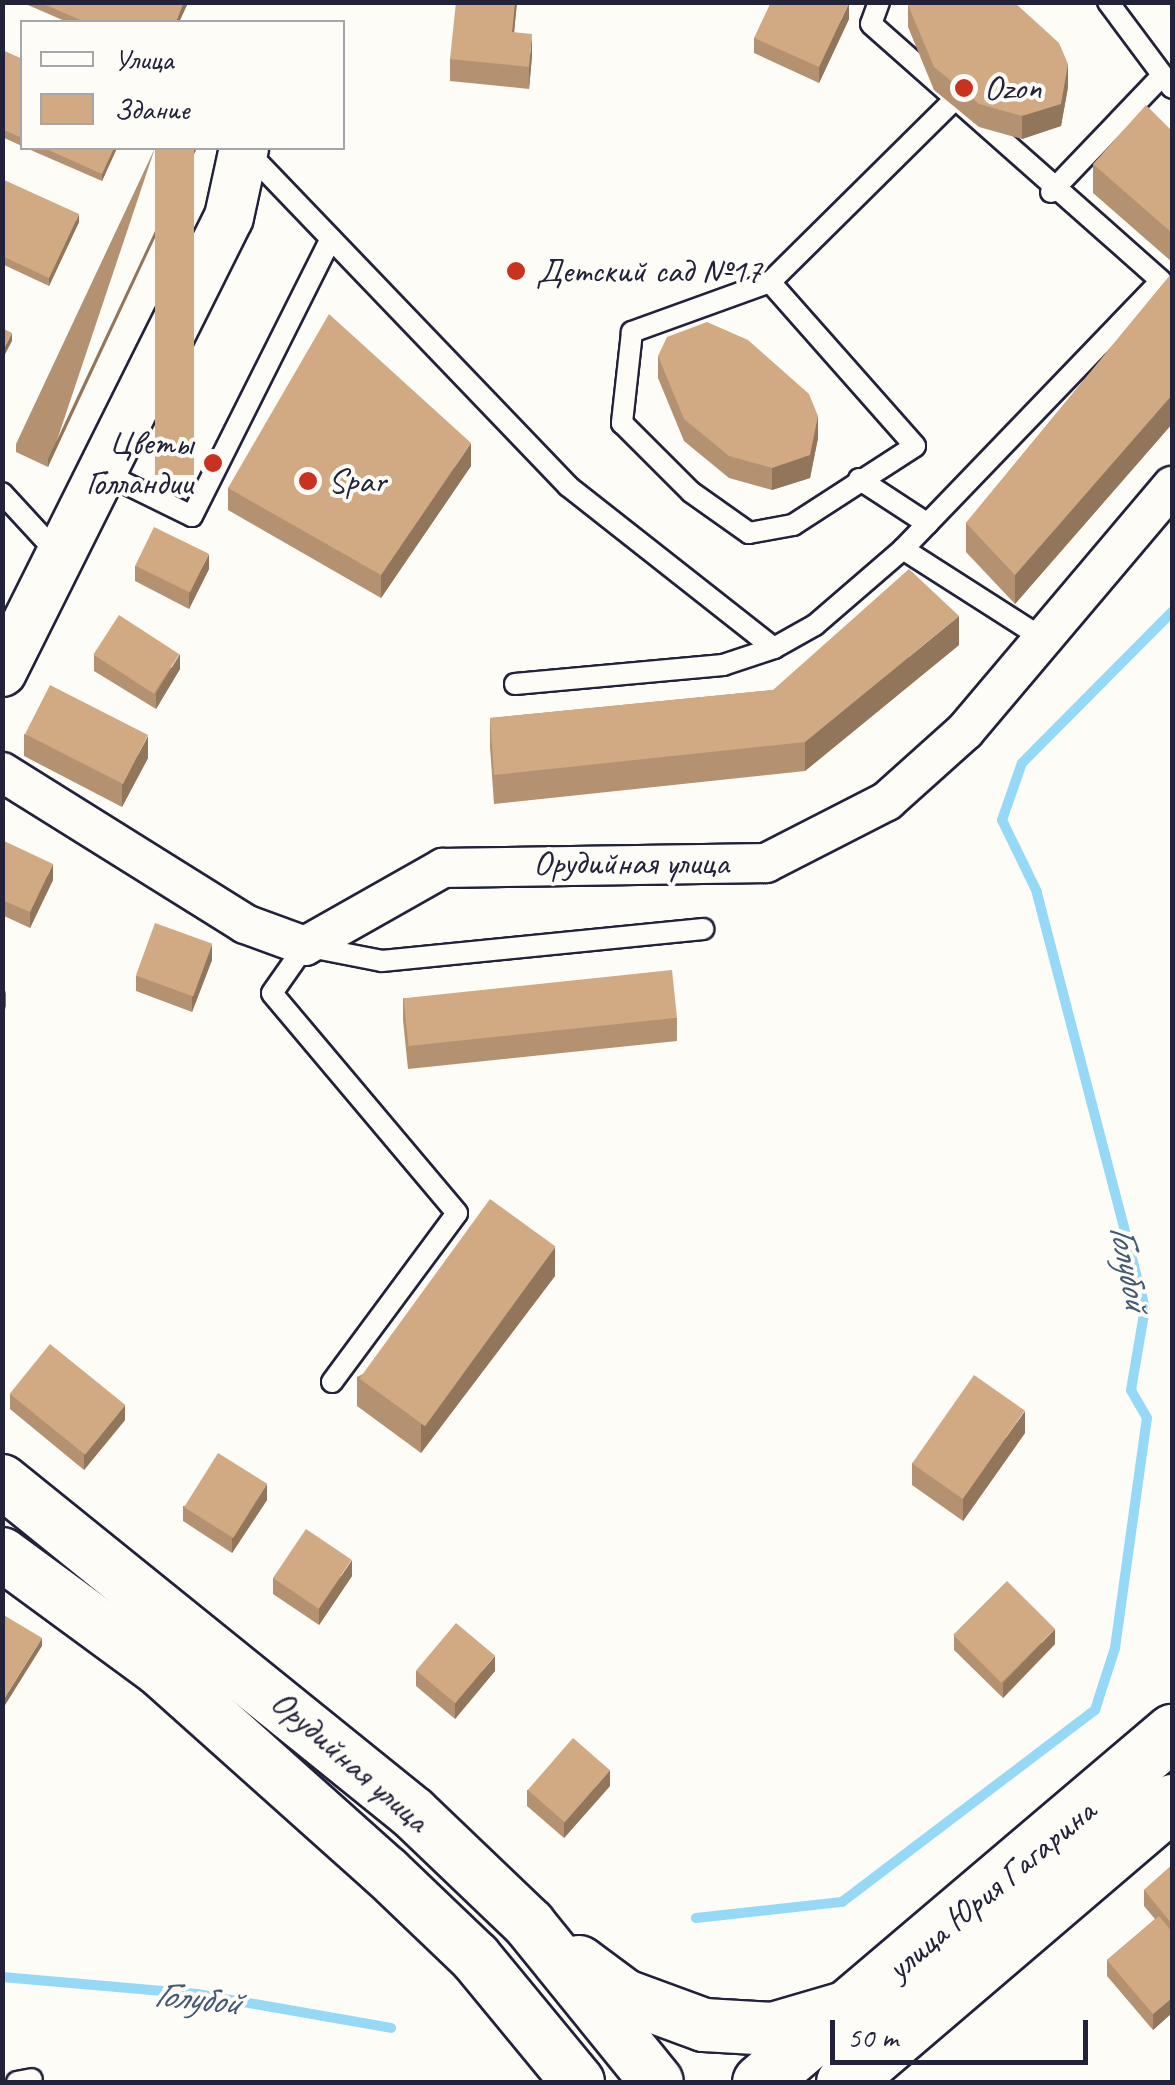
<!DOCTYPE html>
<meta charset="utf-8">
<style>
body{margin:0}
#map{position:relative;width:1175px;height:2085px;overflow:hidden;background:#fdfcf7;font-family:Caveat,sans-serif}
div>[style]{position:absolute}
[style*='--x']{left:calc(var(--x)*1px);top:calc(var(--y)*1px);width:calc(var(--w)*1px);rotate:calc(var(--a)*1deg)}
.stream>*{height:10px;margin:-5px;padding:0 5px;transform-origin:5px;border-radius:5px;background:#95d9f7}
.roads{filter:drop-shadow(2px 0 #22223b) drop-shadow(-2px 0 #22223b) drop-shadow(0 2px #22223b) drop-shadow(0 -2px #22223b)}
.service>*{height:20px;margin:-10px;padding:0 10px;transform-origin:10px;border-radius:10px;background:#fdfcf7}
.minor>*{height:38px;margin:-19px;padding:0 19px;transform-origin:19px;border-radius:19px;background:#fdfcf7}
.tertiary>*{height:48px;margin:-24px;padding:0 24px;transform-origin:24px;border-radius:24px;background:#fdfcf7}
.secondary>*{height:52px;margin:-26px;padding:0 26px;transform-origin:26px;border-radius:26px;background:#fdfcf7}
.primary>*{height:55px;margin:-27.5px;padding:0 27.5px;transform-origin:27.5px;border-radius:27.5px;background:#fdfcf7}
.wall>*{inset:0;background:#b49170}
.shaded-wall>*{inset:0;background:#92765b}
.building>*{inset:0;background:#d1a982;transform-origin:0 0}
.dots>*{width:28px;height:28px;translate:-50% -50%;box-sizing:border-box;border:5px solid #fdfcf7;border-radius:50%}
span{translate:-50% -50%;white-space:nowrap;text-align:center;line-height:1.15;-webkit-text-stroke:8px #fdfcf7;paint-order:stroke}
.poi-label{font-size:35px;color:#22223b}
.left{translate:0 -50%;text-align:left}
.right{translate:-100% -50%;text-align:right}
.street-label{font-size:35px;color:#22223b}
.water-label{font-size:38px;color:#445973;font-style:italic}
.frame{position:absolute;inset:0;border:5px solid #22223b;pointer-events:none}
.legend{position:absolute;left:20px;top:20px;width:325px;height:130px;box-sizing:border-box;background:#fdfcf7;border:2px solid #a5a5ac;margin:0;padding:12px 18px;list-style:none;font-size:30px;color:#22223b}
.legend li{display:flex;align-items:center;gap:20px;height:50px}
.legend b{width:50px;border:2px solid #a5a5ac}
.scale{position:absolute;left:830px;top:2020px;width:258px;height:45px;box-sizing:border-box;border:5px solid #22223b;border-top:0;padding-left:12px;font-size:30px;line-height:35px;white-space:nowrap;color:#22223b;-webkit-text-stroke:8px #fdfcf7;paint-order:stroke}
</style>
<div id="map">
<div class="stream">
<i style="--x:696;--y:1918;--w:147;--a:-6.3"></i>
<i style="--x:842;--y:1902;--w:318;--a:-37.2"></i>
<i style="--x:1095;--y:1710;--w:65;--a:-72.1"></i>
<i style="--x:1115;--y:1648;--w:232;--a:-82.1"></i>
<i style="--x:1147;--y:1418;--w:32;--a:-120"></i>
<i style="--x:1131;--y:1390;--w:83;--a:-80.3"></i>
<i style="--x:1145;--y:1308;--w:430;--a:-104.6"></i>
<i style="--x:1037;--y:892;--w:80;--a:-115.9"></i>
<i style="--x:1002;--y:820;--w:60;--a:-70.7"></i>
<i style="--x:1022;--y:763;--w:213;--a:-45.2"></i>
<i style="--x:2;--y:1977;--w:196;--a:5"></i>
<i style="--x:197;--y:1994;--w:197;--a:9.9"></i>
</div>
<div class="roads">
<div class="service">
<i style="--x:879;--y:2;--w:23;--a:110"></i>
<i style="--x:871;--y:24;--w:387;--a:41.5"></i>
<i style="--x:1161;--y:281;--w:372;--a:133.9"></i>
<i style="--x:1108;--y:2;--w:107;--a:53.3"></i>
<i style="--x:245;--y:149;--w:467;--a:46.2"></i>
<i style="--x:568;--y:486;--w:262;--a:38.2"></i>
<i style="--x:1051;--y:192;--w:158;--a:-46.3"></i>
<i style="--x:770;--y:282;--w:147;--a:160.1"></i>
<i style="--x:632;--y:332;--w:92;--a:96.3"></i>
<i style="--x:622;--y:423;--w:98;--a:45"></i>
<i style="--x:691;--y:492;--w:71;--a:35.3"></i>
<i style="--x:749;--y:533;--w:45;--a:-10.3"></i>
<i style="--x:793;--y:525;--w:145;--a:-32.9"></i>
<i style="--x:915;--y:446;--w:219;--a:-131.5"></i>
<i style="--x:770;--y:282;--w:259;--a:-44.7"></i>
<i style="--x:102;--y:472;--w:100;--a:26.1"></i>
<i style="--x:192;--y:516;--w:310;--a:-63.4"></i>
<i style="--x:859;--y:479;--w:82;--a:33.1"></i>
<i style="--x:2;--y:493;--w:84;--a:47.4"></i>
<i style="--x:515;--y:684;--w:209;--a:-5.2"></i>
<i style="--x:723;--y:665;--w:54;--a:-18.4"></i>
<i style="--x:774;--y:648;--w:47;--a:-29.3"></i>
<i style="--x:815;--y:625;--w:116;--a:-40.8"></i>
<i style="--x:903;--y:549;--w:165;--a:32.6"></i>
<i style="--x:332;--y:1382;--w:210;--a:-53.5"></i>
<i style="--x:457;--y:1213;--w:287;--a:-130.1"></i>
<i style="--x:272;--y:993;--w:57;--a:-54.9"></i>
<i style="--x:305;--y:946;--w:78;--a:11"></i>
<i style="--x:382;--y:961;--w:323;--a:-5.7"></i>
<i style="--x:17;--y:2082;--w:15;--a:-11"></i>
</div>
<div class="minor">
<i style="--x:2;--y:772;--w:287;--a:32"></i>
<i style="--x:245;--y:924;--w:64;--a:20.1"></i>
<i style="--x:305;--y:946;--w:159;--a:-29.5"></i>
<i style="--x:443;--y:868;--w:323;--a:-0.9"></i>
<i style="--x:766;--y:863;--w:136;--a:-27.1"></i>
<i style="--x:887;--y:801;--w:105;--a:-41.9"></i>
<i style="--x:965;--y:731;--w:321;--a:-49.8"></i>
</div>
<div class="tertiary">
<i style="--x:2;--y:672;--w:508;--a:-63.49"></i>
<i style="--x:229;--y:217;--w:71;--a:-77.7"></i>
</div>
<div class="secondary">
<i style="--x:2;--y:1481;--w:528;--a:38.93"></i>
<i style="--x:413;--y:1813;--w:161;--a:43.7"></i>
<i style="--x:529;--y:1924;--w:203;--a:51"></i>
<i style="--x:2;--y:1554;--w:197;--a:36.3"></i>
<i style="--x:161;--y:1671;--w:302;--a:41.8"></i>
<i style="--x:386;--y:1872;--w:123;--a:43.7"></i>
<i style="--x:475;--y:1957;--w:162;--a:50.5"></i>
<i style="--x:579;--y:1962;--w:57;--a:36.5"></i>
<i style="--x:625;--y:1996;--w:84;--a:20.2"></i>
<i style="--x:704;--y:2025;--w:69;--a:3.3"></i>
<i style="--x:773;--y:2029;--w:81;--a:-16.4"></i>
</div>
<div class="primary">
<i style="--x:760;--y:2082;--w:541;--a:-40.35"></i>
<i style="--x:844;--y:2082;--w:431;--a:-40.5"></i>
</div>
</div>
<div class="wall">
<i style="clip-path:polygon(21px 2px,187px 2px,187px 5px,179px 22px,67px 22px)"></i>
<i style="clip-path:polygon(517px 2px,514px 32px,532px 56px,529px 89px,450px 81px,450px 59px)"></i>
<i style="clip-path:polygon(908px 5px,1068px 87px,1061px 126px,1022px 139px,979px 127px,934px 90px,908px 27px)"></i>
<i style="clip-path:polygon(849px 19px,819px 83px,754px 53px,754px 38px)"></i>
<i style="clip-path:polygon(2px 50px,22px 59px,22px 146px,2px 137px)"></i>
<i style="clip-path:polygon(1172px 131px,1172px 262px,1093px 193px,1093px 164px)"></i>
<i style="clip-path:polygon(26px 148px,117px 148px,102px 181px)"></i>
<i style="clip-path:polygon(155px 148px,48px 467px,16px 452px,16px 444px)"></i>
<i style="clip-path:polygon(2px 179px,79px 222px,49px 286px,2px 264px)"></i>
<i style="clip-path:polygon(1172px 273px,1172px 424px,1015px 604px,966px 552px,966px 523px)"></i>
<i style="clip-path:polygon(658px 356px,818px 438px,810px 478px,772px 490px,729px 478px,684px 441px,658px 378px)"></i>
<i style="clip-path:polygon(471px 466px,381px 598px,228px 510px,228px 488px)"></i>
<i style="clip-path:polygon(135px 566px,209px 569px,189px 609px,135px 581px)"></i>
<i style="clip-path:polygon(959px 645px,805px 771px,494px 804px,490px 747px,490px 718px,773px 690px)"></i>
<i style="clip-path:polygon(94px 655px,180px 669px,156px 709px,94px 671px)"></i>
<i style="clip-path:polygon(24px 734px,148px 758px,122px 807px,24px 756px)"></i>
<i style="clip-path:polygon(2px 840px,53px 880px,30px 928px,2px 915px)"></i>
<i style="clip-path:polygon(212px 960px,192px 1012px,136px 991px,136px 976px)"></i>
<i style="clip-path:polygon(403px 998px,677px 1018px,677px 1041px,408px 1069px,403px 1020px)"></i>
<i style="clip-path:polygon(555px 1276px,421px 1453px,357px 1406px,357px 1377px)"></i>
<i style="clip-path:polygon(10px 1394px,125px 1420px,84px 1470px,10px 1409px)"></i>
<i style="clip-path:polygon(1025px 1433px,963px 1521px,912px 1485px,912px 1463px)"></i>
<i style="clip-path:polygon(267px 1500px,232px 1553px,183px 1521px,183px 1506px)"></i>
<i style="clip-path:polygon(352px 1576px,319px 1625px,273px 1594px,273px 1578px)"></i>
<i style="clip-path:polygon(954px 1635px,1055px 1644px,1003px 1698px,954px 1650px)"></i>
<i style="clip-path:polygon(416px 1671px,495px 1671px,455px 1719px,416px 1686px)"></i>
<i style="clip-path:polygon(610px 1786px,564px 1838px,527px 1806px,527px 1790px)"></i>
<i style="clip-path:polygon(1172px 1865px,1172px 2013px,1153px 2030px,1107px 1976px,1107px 1960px,1155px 1919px,1144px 1906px,1144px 1890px)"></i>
</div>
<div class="shaded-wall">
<i style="clip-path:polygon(184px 2px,187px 2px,187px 5px,179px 22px,176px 22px)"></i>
<i style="clip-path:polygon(515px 2px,517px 2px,512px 54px,512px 32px)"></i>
<i style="clip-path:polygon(849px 3px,849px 19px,819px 83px,819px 67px)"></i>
<i style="clip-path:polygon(532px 34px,532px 56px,529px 89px,529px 67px)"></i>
<i style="clip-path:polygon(1068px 64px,1068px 87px,1061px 126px,1022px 139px,1022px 116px)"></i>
<i style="clip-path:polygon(114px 148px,117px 148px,102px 181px,102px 174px)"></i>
<i style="clip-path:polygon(194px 148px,197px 148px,48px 467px,48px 459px)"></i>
<i style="clip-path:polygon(79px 214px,79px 222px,49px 286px,49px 278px)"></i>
<i style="clip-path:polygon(12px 333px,12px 341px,2px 360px,2px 352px)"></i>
<i style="clip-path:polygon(1172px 395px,1172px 424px,1015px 604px,1015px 575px)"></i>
<i style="clip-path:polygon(818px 416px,818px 438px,810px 478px,772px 490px,772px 468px)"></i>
<i style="clip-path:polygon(471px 443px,471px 466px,381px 598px,381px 575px)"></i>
<i style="clip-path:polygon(209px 554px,209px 569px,189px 609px,189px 593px)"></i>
<i style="clip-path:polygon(959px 616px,959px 645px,805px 771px,805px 742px)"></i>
<i style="clip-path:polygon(180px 654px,180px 669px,156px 709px,156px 693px)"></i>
<i style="clip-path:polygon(148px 736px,148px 758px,122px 807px,122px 785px)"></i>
<i style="clip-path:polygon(53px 864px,53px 880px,30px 928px,30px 912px)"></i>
<i style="clip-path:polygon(212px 944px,212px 960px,192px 1012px,192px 997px)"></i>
<i style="clip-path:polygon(6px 990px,6px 1006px,2px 1020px,2px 1005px)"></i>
<i style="clip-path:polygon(555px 1247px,555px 1276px,421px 1453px,421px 1425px)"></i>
<i style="clip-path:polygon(125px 1405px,125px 1420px,84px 1470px,84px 1455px)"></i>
<i style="clip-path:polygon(1025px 1411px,1025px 1433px,963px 1521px,963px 1498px)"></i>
<i style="clip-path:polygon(267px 1484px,267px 1500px,232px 1553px,232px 1538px)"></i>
<i style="clip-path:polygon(352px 1560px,352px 1576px,319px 1625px,319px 1609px)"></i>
<i style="clip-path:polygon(1055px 1629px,1055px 1644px,1003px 1698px,1003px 1683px)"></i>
<i style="clip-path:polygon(42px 1638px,42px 1646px,2px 1710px,2px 1702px)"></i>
<i style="clip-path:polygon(495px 1656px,495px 1671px,455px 1719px,455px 1703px)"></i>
<i style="clip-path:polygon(610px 1770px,610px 1786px,564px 1838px,564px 1823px)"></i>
<i style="clip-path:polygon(1172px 1998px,1172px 2013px,1153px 2030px,1153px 2014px)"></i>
</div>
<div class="building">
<i style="clip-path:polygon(39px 2px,184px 2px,176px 22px,85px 22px)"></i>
<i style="clip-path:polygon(456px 2px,515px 2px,512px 32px,532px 34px,529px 67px,450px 59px)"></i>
<i style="clip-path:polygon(771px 2px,849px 3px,819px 67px,754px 38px)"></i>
<i style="clip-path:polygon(909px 2px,1014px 2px,1059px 43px,1068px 64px,1061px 104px,1022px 116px,979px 104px,934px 67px,908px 5px)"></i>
<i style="clip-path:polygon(2px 50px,22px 59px,22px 138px,2px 129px)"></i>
<i style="clip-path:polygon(1146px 105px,1172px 131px,1172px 233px,1093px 164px)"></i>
<i style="clip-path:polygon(44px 148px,114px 148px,102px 174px)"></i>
<i style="left:155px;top:148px;width:39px;height:327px"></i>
<i style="clip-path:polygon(2px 179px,79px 214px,49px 278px,2px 256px)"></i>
<i style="clip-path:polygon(1172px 273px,1172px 395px,1015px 575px,966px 523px)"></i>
<i style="clip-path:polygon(329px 314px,471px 443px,381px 575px,228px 488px)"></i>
<i style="clip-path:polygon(707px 322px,748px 340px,809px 394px,818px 416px,810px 455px,772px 468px,729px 456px,684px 419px,658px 356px,667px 337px)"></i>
<i style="clip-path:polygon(2px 328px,12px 333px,2px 352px)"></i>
<i style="left:154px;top:527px;width:61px;height:43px;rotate:26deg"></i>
<i style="clip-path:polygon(909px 569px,959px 616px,805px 742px,494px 775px,490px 718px,773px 690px)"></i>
<i style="left:119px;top:615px;width:72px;height:47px;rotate:33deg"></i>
<i style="left:50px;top:685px;width:110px;height:55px;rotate:27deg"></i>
<i style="clip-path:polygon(2px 840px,53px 864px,30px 912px,2px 900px)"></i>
<i style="left:155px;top:923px;width:61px;height:56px;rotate:20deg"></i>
<i style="left:672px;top:970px;width:48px;height:270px;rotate:84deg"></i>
<i style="left:490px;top:1199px;width:81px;height:222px;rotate:36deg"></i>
<i style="left:50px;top:1344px;width:97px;height:64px;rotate:39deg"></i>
<i style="left:974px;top:1375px;width:62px;height:108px;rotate:35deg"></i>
<i style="left:218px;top:1453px;width:58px;height:64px;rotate:32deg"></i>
<i style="left:306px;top:1529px;width:55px;height:59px;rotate:34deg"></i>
<i style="left:1007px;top:1581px;width:68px;height:76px;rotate:45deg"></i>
<i style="clip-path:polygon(2px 1614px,42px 1638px,2px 1702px)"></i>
<i style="left:456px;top:1623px;width:51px;height:62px;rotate:40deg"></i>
<i style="left:573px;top:1738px;width:49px;height:69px;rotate:41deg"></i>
<i style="clip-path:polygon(1172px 1865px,1172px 1924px,1144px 1890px)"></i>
<i style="clip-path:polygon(1159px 1916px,1172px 1932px,1172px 1998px,1153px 2014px,1107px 1960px)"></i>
</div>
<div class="dots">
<i style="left:964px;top:88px;background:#c8321e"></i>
<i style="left:516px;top:271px;background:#c8321e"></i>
<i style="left:213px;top:463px;background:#c8321e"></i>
<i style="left:308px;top:481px;background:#c8321e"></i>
</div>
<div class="poi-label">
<span class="left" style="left:984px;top:88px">Ozon</span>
<span class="left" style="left:536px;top:271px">Детский сад №17</span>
<span class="right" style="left:193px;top:463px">Цветы<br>Голландии</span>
<span class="left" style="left:328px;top:481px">Spar</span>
</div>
<div class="street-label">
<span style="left:631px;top:863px">Орудийная улица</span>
<span style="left:350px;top:1761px;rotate:41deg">Орудийная улица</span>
<span style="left:991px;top:1890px;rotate:-40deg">улица Юрия Гагарина</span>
</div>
<div class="water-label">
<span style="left:1130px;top:1267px;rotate:79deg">Голубой</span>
<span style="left:197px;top:1998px;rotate:6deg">Голубой</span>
</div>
<div class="frame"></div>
<ul class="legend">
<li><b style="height:12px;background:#fdfcf7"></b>Улица</li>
<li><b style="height:28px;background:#d1a982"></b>Здание</li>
</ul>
<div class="scale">50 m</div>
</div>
